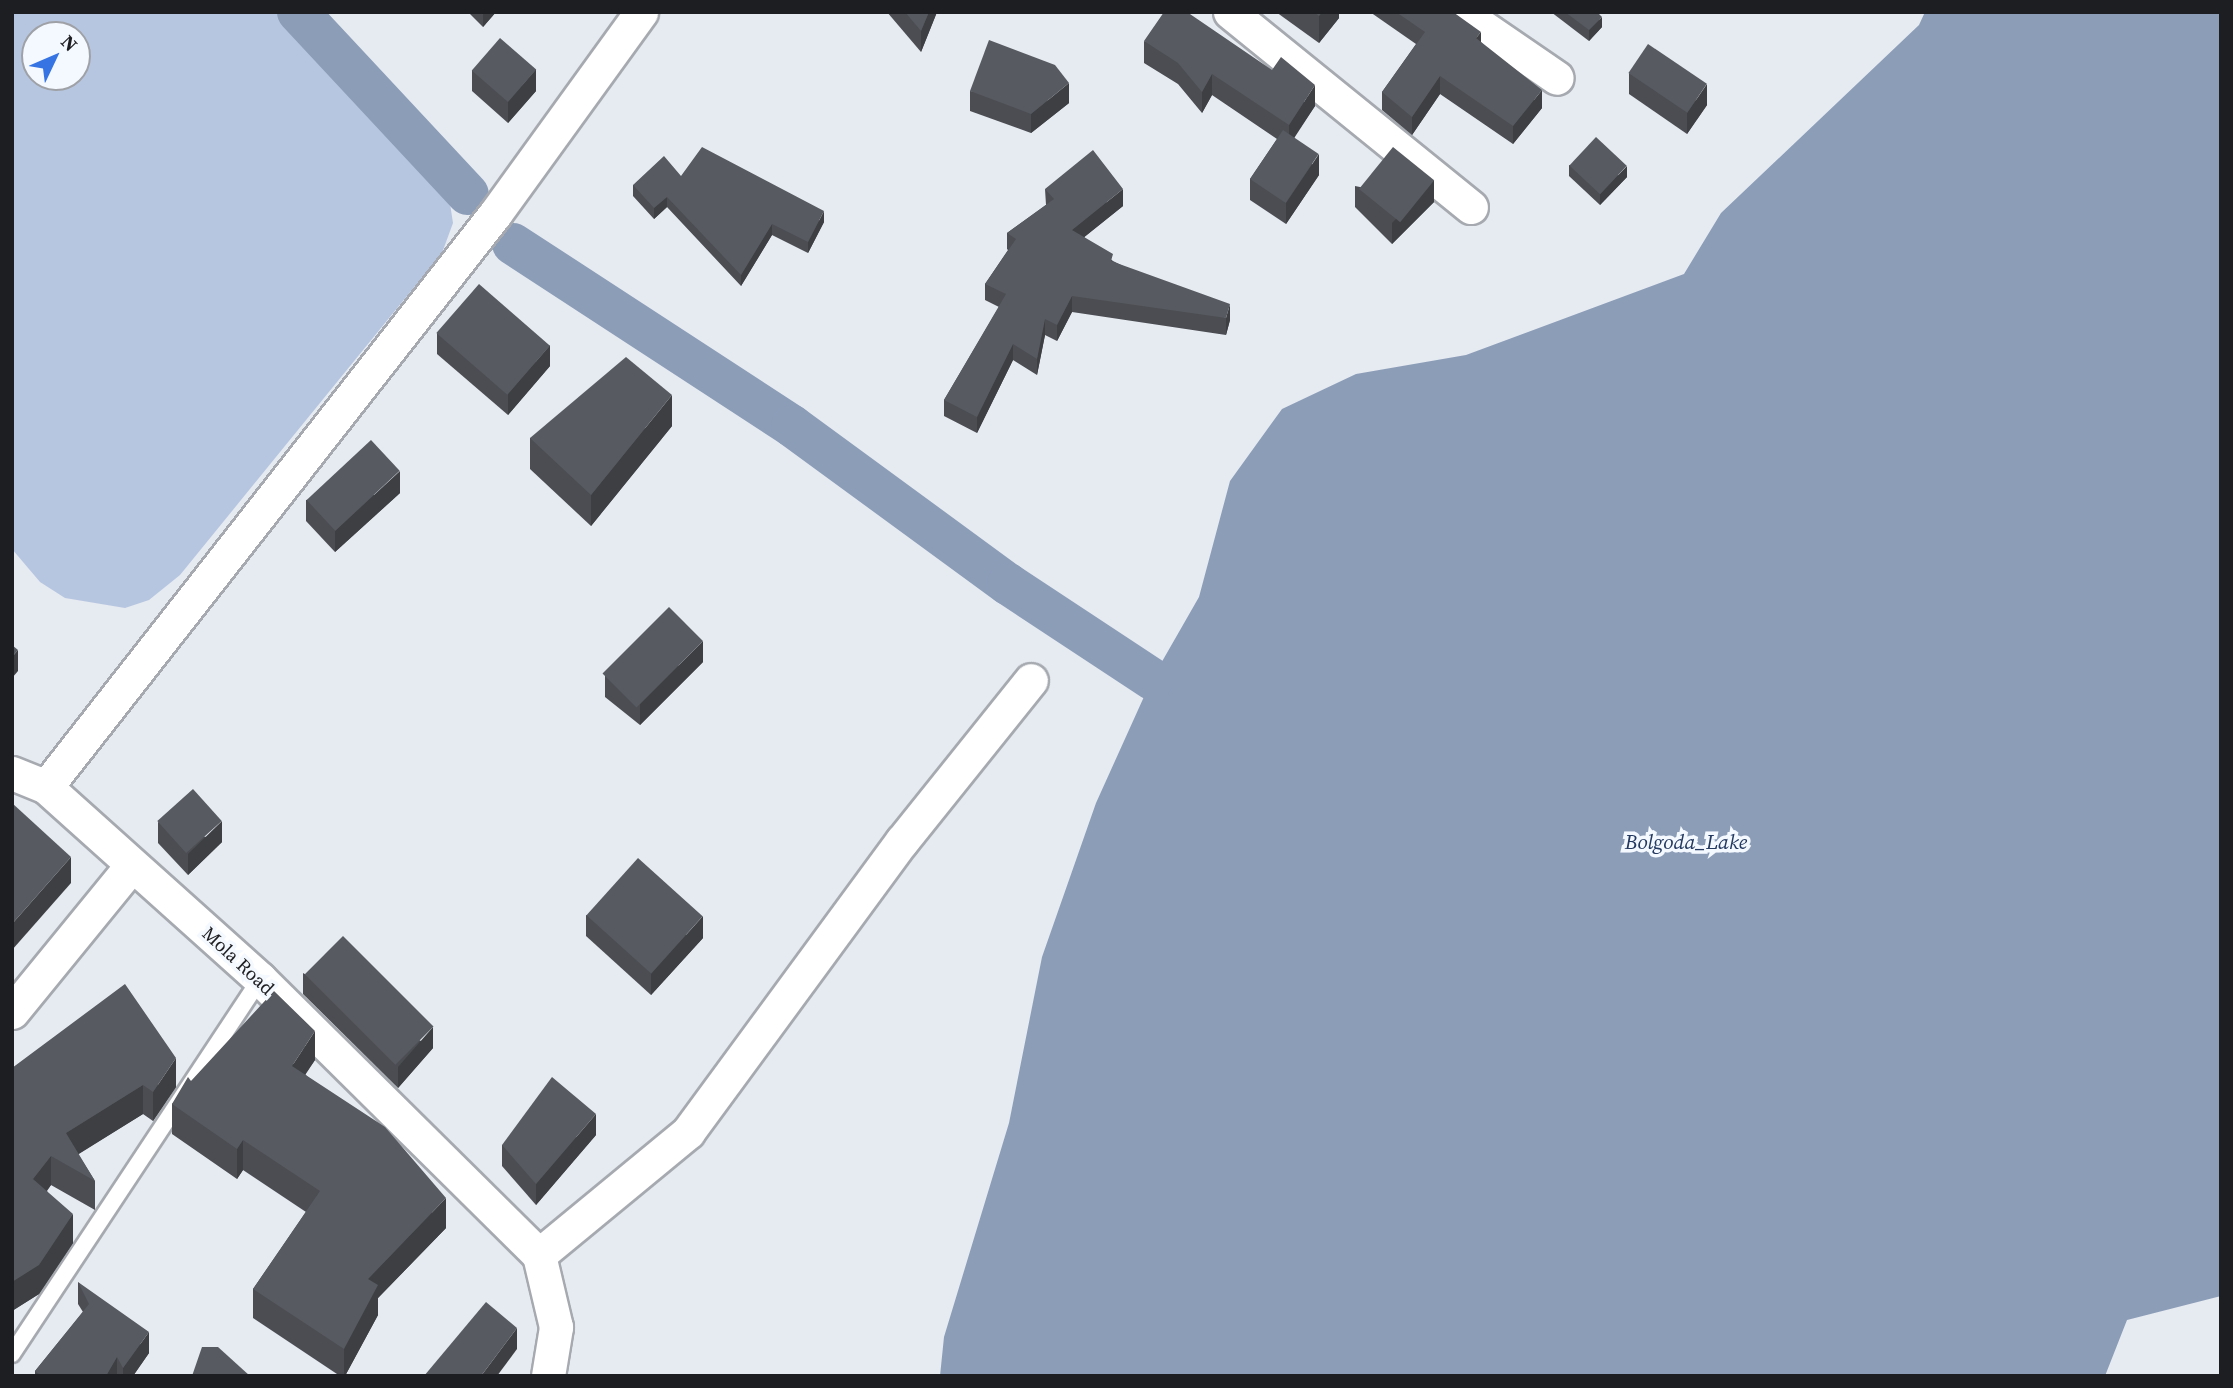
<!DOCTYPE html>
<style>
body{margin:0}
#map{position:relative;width:2233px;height:1388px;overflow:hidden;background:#e6eaf1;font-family:"Source Serif 4",serif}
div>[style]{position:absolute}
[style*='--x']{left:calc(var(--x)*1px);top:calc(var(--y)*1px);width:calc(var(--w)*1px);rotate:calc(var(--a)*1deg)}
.green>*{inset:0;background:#b7c6e0}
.water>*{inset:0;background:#8c9db8}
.canal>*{height:42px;margin:-21px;padding:0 21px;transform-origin:21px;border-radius:21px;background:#8c9db8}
.roads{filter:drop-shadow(2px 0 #a6aab0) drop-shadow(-2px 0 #a6aab0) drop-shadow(0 2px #a6aab0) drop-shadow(0 -2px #a6aab0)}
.lane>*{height:16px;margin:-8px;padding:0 8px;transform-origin:8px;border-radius:8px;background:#fff}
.street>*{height:33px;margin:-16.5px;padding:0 16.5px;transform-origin:16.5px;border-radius:16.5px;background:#fff}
.wall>*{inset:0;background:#4b4d53}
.shaded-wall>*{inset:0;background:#3d3f43}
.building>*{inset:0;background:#575a60;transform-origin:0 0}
span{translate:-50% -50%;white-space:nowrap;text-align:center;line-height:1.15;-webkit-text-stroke:7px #f4f8ff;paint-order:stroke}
.street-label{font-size:19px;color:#1d1e21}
.water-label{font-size:21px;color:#233960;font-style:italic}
.frame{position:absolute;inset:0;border:14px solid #1d1e21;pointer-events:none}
.north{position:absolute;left:21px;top:21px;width:70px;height:70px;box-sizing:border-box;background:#f4f8ff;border:2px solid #9ea1a6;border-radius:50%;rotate:46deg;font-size:19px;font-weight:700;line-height:28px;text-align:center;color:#1d1e21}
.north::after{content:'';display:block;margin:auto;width:24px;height:32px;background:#3574e2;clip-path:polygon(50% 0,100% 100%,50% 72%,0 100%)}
</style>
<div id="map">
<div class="green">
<i style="clip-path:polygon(evenodd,12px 12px,304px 12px,449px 197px,453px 223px,442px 253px,180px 575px,149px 600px,125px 608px,65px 598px,40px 582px,12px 549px,12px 12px,35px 35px,77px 35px,77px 77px,35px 77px,35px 35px)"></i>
</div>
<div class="water">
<i style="clip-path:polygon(1925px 12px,2221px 12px,2221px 1296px,2127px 1320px,2105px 1376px,940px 1376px,944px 1337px,1009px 1123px,1042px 957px,1096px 803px,1152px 679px,1199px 597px,1230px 481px,1282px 409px,1356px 374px,1466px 355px,1684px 274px,1721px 213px,1919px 25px)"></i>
</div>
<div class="canal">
<i style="--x:298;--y:12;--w:249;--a:47"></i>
<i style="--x:513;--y:244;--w:333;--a:33.1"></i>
<i style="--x:792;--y:426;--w:268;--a:36.2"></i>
<i style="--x:1008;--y:584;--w:173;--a:33.4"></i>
</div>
<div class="roads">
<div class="lane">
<i style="--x:12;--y:1354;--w:450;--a:-56.5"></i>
</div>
<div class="street">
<i style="--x:1230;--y:12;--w:310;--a:39"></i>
<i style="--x:1461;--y:12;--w:116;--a:34.5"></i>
<i style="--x:12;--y:773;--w:37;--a:22"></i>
<i style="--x:46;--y:787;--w:288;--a:41.9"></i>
<i style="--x:260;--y:979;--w:392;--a:44.7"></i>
<i style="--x:46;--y:787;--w:728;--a:-51.92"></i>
<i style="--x:495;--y:214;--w:249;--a:-54.1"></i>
<i style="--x:12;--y:1012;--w:188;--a:-50.8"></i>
<i style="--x:548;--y:1376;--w:50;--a:-80.7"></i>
<i style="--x:556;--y:1327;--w:74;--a:-103.3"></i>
<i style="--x:539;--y:1255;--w:193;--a:-39.5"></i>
<i style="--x:688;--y:1132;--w:361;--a:-53.7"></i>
<i style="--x:902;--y:841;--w:206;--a:-51.3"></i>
</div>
</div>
<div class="wall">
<i style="clip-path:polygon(468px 12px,496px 12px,483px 27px)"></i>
<i style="clip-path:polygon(887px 12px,937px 12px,921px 52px)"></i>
<i style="clip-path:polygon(1276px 12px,1339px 12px,1339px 18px,1319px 43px)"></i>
<i style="clip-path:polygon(1370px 12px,1453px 12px,1542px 108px,1513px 144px,1440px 94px,1412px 135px,1382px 110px,1382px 92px,1416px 44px)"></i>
<i style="clip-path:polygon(1551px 12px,1597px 12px,1602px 27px,1589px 41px)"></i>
<i style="clip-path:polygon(1144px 41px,1315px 106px,1294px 137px,1319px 175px,1286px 224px,1250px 200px,1250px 179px,1277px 139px,1212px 95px,1202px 113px,1178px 84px,1144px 63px)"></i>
<i style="clip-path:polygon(472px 70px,536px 91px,508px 123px,472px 91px)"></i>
<i style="clip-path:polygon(1629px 73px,1707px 105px,1687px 134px,1629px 94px)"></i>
<i style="clip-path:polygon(970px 91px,1069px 103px,1031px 133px,970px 111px)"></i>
<i style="clip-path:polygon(1569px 165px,1627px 177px,1600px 205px,1569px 176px)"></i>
<i style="clip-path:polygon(681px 176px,824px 222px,808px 253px,772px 235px,741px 286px,667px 207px,654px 219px,633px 196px,633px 185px)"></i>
<i style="clip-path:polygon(1355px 186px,1434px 202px,1392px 244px,1355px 207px)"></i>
<i style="clip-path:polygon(1045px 189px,1123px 206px,1084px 237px,1113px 261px,1230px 320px,1226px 335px,1072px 312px,1057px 341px,1045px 335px,1037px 375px,1013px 360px,977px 433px,944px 416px,944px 400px,999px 307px,985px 300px,985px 284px,1008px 250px,1007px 249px,1007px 233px,1046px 205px)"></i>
<i style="clip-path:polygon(437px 333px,550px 366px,508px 415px,437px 354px)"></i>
<i style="clip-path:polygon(672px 426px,591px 526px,530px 469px,530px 438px)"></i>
<i style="clip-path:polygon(400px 493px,335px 552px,306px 521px,306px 500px)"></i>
<i style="clip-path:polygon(703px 662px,640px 725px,605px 697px,605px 676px)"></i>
<i style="clip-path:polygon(158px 822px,222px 842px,188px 875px,158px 843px)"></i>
<i style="clip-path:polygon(586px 915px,703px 938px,651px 995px,586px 936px)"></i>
<i style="clip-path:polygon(303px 973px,433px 1048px,398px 1088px,303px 994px)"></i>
<i style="clip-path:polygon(315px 1060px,305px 1074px,446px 1228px,378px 1298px,378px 1315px,345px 1376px,340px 1376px,253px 1318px,253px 1289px,306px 1212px,243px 1170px,237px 1179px,172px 1134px,172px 1104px,191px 1081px)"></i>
<i style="clip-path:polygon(12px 1068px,176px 1087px,153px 1121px,143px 1114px,78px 1154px,95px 1181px,95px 1210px,51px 1185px,47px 1191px,73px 1243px,39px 1294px,12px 1311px)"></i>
<i style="clip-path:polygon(596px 1135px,536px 1205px,502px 1166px,502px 1145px)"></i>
<i style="clip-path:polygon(78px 1282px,149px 1353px,133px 1376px,35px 1376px,35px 1371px,83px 1312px,78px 1304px)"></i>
</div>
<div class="shaded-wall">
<i style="clip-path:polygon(483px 12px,496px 12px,483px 27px)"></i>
<i style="clip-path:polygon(929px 12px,937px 12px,921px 52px,921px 31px)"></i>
<i style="clip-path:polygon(1322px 12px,1339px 12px,1339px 18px,1319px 43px,1319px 16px)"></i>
<i style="clip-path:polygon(1602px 17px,1602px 27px,1589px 41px,1589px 30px)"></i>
<i style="clip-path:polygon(1481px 32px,1481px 49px,1476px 38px)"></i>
<i style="clip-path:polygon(536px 69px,536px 91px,508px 123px,508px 101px)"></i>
<i style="clip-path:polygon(1212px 74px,1212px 95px,1202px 113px,1202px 92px)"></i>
<i style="clip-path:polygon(1440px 76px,1440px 94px,1412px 135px,1412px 117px)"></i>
<i style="clip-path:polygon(1069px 83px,1069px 103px,1031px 133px,1031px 114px)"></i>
<i style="clip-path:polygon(1707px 84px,1707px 105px,1687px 134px,1687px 113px)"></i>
<i style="clip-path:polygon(1315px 85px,1315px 106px,1289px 146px,1289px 125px)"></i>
<i style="clip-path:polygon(1542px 90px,1542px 108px,1513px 144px,1513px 126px)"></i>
<i style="clip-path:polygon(1319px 154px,1319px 175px,1286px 224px,1286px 203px)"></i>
<i style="clip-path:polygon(1627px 166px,1627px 177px,1600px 205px,1600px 194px)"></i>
<i style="clip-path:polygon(1434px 180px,1434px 202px,1392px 244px,1392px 223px)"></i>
<i style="clip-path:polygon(1123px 189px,1123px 206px,1072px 247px,1072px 230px)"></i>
<i style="clip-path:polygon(667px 197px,667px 207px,654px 219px,654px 208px)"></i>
<i style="clip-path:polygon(824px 211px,824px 222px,808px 253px,808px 242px)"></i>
<i style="clip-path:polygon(772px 224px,772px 235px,741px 286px,741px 275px)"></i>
<i style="clip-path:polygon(1072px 296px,1072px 312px,1057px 341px,1057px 325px)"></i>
<i style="clip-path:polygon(1230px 304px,1230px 320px,1226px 335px,1226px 318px)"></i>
<i style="clip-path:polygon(1045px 319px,1045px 335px,1037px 375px,1037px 359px)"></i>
<i style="clip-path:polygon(1013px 344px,1013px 360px,977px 433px,977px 417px)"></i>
<i style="clip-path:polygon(550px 345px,550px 366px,508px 415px,508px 394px)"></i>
<i style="clip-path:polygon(672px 395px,672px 426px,591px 526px,591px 495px)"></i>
<i style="clip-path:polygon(400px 471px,400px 493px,335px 552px,335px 531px)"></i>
<i style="clip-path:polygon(703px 641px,703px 662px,640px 725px,640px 704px)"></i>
<i style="clip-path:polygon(18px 650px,18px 671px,12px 678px,12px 657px)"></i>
<i style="clip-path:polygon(222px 821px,222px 842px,188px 875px,188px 854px)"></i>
<i style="clip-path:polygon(71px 857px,71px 883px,12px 950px,12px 924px)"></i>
<i style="clip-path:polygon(703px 916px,703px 938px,651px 995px,651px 974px)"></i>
<i style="clip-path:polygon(433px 1027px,433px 1048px,398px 1088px,398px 1067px)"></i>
<i style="clip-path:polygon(315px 1031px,315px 1060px,292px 1095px,292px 1066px)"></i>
<i style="clip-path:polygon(176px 1058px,176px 1087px,153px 1121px,153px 1092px)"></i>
<i style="clip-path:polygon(143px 1085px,143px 1114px,66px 1162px,66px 1133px)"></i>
<i style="clip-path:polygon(596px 1114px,596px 1135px,536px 1205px,536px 1184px)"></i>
<i style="clip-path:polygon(243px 1140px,243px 1170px,237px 1179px,237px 1149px)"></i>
<i style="clip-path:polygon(51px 1156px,51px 1185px,33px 1208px,33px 1179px)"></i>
<i style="clip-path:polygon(446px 1198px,446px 1228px,378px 1298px,378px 1315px,345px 1376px,344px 1376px,344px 1349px,368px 1279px)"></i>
<i style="clip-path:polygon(73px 1214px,73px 1243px,39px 1294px,12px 1311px,12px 1282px)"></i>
<i style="clip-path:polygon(517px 1328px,517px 1349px,497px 1376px,481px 1376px)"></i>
<i style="clip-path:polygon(149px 1332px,149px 1353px,133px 1376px,123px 1376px,123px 1368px)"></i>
<i style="clip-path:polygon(117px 1357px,117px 1376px,106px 1376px)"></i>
</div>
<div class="building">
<i style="clip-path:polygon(905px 12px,929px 12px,921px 31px)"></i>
<i style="clip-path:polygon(1164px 12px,1187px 12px,1272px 70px,1281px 57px,1315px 85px,1289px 125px,1212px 74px,1202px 92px,1178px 63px,1144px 41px)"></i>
<i style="clip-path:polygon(1314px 12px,1322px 12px,1319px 16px)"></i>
<i style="clip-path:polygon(1396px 12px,1453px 12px,1481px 32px,1476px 38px,1542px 90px,1513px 126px,1440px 76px,1412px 117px,1382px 92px,1425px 32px)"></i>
<i style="clip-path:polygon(1565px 12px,1597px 12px,1602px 17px,1589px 30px)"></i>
<i style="left:500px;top:38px;width:48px;height:43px;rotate:41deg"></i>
<i style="clip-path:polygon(989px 40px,1055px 65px,1069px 83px,1031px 114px,970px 91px)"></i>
<i style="left:1648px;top:44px;width:71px;height:35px;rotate:34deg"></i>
<i style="left:1283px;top:130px;width:43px;height:59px;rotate:34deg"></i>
<i style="left:1596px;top:137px;width:42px;height:39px;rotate:43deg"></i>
<i style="clip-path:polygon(702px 147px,824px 211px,808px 242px,772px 224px,741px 275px,667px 197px,654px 208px,633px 185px,664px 156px,681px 176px)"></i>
<i style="left:1393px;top:147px;width:53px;height:54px;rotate:39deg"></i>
<i style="clip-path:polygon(1093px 150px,1123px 189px,1072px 230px,1113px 254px,1111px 261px,1230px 304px,1226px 318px,1072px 296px,1057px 325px,1045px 319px,1037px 359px,1013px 344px,977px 417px,944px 400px,1006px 294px,985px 284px,1016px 239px,1007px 233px,1054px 199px,1045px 189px)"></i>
<i style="left:479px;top:284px;width:94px;height:65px;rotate:41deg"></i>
<i style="clip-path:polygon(626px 357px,672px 395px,591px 495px,530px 438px)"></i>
<i style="left:371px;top:440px;width:42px;height:88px;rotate:47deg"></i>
<i style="left:669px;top:607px;width:48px;height:94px;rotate:45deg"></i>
<i style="clip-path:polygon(12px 645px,18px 650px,12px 657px)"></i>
<i style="left:193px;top:789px;width:43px;height:48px;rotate:48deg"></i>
<i style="clip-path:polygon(12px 803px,71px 857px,12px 924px)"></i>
<i style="left:638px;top:858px;width:87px;height:77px;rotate:42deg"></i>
<i style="left:343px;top:936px;width:128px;height:54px;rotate:45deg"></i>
<i style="clip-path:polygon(125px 984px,176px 1058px,153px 1092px,143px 1085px,66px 1133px,95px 1181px,51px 1156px,33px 1179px,73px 1214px,39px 1265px,12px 1282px,12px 1068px)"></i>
<i style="clip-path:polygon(274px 991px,315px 1031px,292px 1066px,385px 1127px,446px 1198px,368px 1279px,378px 1285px,344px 1349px,253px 1289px,320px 1191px,243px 1140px,237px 1149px,172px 1104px,188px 1077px,191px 1081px)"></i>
<i style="clip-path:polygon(552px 1077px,596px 1114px,536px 1184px,502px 1145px)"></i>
<i style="clip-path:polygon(78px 1282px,149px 1332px,123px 1368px,117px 1357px,106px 1376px,41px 1376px,35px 1371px,89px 1304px)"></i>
<i style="clip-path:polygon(486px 1302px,517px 1328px,481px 1376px,424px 1376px)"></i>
<i style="clip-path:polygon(202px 1347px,218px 1347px,250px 1376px,192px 1376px)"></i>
</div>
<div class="street-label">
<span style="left:238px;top:961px;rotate:43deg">Mola Road</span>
</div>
<div class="water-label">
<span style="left:1686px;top:842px">Bolgoda_Lake</span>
</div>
<div class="frame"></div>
<div class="north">N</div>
</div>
